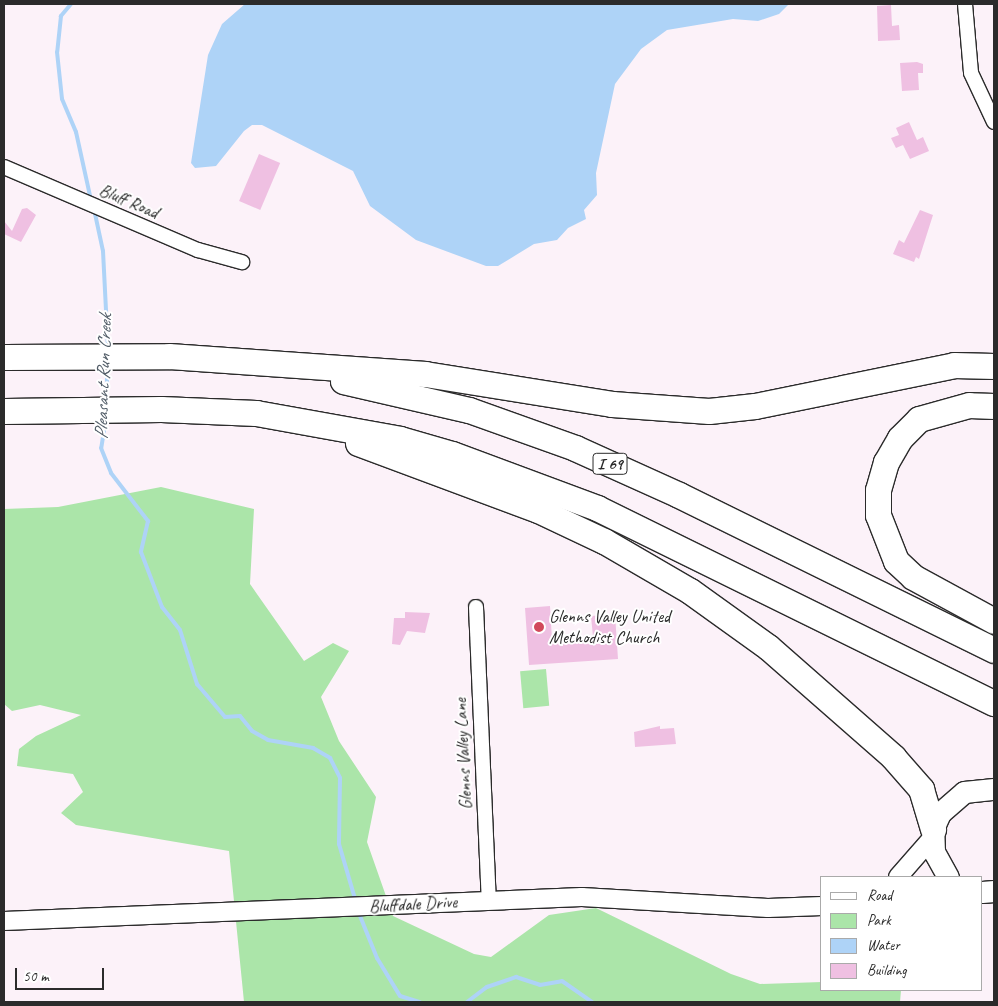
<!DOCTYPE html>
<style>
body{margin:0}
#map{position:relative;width:998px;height:1006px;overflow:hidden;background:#fcf2f9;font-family:Caveat,sans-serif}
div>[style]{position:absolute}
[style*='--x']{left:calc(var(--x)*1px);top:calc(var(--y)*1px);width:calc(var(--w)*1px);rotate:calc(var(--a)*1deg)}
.green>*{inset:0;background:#abe5a9;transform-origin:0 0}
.water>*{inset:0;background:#aed3f7}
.stream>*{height:4px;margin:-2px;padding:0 2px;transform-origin:2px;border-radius:2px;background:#aed3f7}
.building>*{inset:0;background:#efc0e2;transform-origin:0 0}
.roads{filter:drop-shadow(1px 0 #2b2b2b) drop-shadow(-1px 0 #2b2b2b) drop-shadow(0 1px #2b2b2b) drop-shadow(0 -1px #2b2b2b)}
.minor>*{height:14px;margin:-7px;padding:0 7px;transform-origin:7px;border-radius:7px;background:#fff}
.tertiary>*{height:18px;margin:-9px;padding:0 9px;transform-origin:9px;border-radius:9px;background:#fff}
.primary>*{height:21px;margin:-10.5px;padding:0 10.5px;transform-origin:10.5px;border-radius:10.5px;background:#fff}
.motorway>*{height:25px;margin:-12.5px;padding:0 12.5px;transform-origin:12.5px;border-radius:12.5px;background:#fff}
.dots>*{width:14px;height:14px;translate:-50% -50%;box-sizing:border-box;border:2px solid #fff;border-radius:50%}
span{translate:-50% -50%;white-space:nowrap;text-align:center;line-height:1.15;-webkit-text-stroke:4px #fff;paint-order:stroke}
.shield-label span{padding:1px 4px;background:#fff;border:1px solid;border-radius:4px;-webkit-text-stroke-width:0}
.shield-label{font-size:16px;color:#2b2b2b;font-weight:700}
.street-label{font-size:18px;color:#2b2b2b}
.poi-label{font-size:18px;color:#2b2b2b}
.left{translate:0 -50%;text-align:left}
.water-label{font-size:19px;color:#525d68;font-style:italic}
.frame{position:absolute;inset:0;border:5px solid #2b2b2b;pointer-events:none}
.legend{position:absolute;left:820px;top:876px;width:162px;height:115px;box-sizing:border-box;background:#fff;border:1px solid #aaa;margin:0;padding:6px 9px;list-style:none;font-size:15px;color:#2b2b2b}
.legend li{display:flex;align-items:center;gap:10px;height:25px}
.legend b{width:25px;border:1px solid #aaa}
.scale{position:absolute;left:15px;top:968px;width:89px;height:22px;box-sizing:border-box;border:2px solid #2b2b2b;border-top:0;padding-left:6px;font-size:15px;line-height:18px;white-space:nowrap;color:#2b2b2b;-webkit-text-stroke:4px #fff;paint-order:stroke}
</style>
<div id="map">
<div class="green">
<i style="clip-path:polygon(161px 487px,254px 509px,250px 584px,304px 661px,333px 643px,349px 651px,321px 697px,339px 741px,376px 797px,367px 842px,393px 916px,474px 954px,491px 957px,549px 915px,596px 908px,731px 974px,760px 984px,822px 982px,822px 990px,901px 990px,900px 1002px,244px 1002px,229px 851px,76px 825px,61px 813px,83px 792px,73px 774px,17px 766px,19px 749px,36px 736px,81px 715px,40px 705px,12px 711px,4px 704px,4px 509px,58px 507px)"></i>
<i style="left:546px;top:669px;width:37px;height:26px;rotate:85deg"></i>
</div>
<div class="water">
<i style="clip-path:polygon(245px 4px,789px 4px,779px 14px,758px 21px,733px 19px,667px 30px,641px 49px,615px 84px,596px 173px,597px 195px,584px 210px,586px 219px,568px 228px,557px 240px,534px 244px,498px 266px,486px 266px,416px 240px,370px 206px,353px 171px,262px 125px,252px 125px,244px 131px,216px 166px,195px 168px,191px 163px,208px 55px,222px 24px)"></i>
</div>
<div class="stream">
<i style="--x:71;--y:4;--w:16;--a:130"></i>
<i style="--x:61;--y:16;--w:36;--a:96"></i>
<i style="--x:57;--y:52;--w:47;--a:83.9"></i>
<i style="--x:62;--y:99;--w:36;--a:67"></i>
<i style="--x:76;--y:132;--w:70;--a:77.6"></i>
<i style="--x:94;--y:209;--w:43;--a:77.9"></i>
<i style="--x:103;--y:251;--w:98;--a:87.1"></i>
<i style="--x:107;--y:401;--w:35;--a:-90"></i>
<i style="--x:106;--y:418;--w:30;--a:99"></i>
<i style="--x:101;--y:448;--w:27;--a:68"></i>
<i style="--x:111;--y:473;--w:61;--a:52.4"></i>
<i style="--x:148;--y:521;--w:32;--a:103"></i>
<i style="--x:141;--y:552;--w:59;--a:69.1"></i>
<i style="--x:162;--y:607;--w:29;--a:52"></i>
<i style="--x:180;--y:630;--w:57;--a:72.5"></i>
<i style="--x:197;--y:684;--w:43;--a:49.7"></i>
<i style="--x:225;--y:717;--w:15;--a:-4"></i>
<i style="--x:240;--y:716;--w:19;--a:51"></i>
<i style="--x:252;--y:731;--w:18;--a:29"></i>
<i style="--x:268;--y:740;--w:46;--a:10.1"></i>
<i style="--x:313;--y:748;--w:20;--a:30"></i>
<i style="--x:330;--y:758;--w:22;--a:63"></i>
<i style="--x:340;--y:778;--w:66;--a:90.9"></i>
<i style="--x:339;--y:844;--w:60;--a:73.7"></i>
<i style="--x:358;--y:911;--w:51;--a:68"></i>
<i style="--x:377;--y:958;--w:44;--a:58.8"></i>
<i style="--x:400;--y:996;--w:21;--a:17"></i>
<i style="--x:467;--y:1002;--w:25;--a:-37"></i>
<i style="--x:487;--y:987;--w:31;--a:-19"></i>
<i style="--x:516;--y:977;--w:25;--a:18"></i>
<i style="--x:540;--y:985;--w:22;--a:-10"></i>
<i style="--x:562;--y:981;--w:37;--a:35"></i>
</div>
<div class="building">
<i style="clip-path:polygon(891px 5px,892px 26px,899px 25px,900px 40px,878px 41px,877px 6px)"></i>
<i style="clip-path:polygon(917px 62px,923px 64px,923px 73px,918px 73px,919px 90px,902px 91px,900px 63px)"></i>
<i style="clip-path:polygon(909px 122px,917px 140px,923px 137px,929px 151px,910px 159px,903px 145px,896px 148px,891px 138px,899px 135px,896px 128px)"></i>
<i style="left:259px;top:154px;width:23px;height:51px;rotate:23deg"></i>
<i style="clip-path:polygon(27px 208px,36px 215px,21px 242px,4px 234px,4px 221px,12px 231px,22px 209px)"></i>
<i style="clip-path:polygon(920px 210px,933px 215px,919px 259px,916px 257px,914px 262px,893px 254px,899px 240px,904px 243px)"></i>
<i style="clip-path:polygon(550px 606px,552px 640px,593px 637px,591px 616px,615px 614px,618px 659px,529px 665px,525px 608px)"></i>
<i style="clip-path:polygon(405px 612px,430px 613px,425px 633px,407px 631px,400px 645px,392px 644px,394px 618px,405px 618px)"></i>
<i style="clip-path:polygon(660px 726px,660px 729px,674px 728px,676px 744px,635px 747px,634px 732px)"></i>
</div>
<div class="roads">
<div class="minor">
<i style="--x:965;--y:4;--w:69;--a:85"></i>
<i style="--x:971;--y:73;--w:54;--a:64.9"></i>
<i style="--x:4;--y:167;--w:211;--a:23.2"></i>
<i style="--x:198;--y:250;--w:46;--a:15.3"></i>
<i style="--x:476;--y:607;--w:293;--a:87.5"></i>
</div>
<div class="tertiary">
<i style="--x:898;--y:877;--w:52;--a:-48.9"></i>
<i style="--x:4;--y:921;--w:578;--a:-2.38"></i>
<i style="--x:582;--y:897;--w:186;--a:3.4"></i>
<i style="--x:768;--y:908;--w:54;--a:-2.1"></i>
</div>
<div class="primary">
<i style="--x:948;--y:877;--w:29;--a:-119"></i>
<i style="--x:934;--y:852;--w:23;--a:-92"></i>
<i style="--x:933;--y:829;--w:17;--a:-66"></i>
<i style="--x:940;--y:813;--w:32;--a:-41"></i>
<i style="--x:964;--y:792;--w:30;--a:-6"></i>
<i style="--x:982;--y:892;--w:12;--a:-5"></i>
</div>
<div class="motorway">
<i style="--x:4;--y:357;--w:165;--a:-0.3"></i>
<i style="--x:169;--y:356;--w:257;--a:4"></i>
<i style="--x:425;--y:374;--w:189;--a:9.1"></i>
<i style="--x:612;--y:404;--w:97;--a:4.1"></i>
<i style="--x:709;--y:411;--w:46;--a:-6.2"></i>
<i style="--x:755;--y:406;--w:203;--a:-11.6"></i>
<i style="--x:954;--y:365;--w:40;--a:1.4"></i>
<i style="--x:343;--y:381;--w:129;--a:13"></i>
<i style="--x:469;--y:410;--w:113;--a:19.7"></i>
<i style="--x:575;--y:448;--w:114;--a:24.3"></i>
<i style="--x:679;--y:495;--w:351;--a:26.2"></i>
<i style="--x:994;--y:406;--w:25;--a:-178"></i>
<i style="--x:969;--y:405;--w:52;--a:164.4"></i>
<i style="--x:919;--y:419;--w:27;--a:135"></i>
<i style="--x:900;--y:438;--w:28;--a:120"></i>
<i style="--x:886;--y:462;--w:29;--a:106"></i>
<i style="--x:878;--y:490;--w:25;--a:90"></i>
<i style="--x:878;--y:515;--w:49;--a:68.6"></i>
<i style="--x:896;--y:561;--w:23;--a:43"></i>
<i style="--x:913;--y:577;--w:92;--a:28.5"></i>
<i style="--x:4;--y:411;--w:157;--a:-0.7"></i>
<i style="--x:161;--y:409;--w:95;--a:2.4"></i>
<i style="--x:256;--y:413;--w:146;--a:10.2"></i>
<i style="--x:400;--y:439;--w:54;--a:16.1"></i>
<i style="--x:452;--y:454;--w:155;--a:20.4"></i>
<i style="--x:597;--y:508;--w:442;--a:26.2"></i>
<i style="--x:358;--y:443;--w:192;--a:20.4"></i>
<i style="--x:538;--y:510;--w:73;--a:25.2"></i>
<i style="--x:604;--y:541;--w:99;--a:30.2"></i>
<i style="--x:690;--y:591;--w:96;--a:35.7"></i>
<i style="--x:768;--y:647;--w:167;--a:41.3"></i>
<i style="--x:893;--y:757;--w:43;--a:48.8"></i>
<i style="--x:921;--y:789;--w:42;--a:73.3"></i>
</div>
</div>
<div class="dots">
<i style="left:539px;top:627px;background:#d1495b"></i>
</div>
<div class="shield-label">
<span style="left:610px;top:464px">I 69</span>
</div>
<div class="street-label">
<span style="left:129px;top:201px;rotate:23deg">Bluff Road</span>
<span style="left:463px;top:754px;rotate:-93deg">Glenns Valley Lane</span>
<span style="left:413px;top:904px;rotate:-3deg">Bluffdale Drive</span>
</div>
<div class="poi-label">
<span class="left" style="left:549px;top:627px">Glenns Valley United<br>Methodist Church</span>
</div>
<div class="water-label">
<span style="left:104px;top:377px;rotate:-88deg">Pleasant Run Creek</span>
</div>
<div class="frame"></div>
<ul class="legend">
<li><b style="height:6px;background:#fff"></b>Road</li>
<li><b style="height:14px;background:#abe5a9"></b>Park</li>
<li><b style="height:14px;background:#aed3f7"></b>Water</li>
<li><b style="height:14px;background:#efc0e2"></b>Building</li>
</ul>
<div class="scale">50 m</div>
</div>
